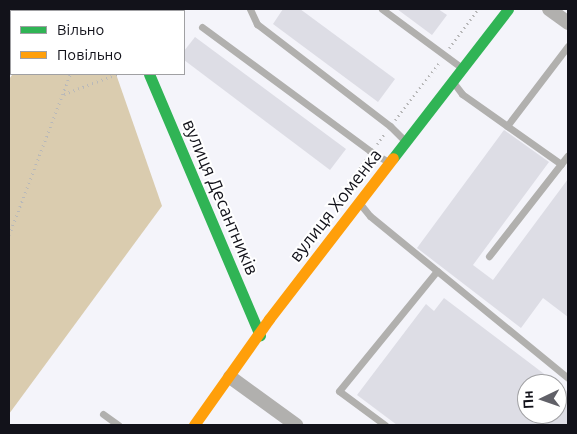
<!DOCTYPE html>
<meta charset="utf-8">
<style>
body{margin:0}
#map{position:relative;width:577px;height:434px;overflow:hidden;background:#f4f4fa;font-family:Ubuntu,sans-serif}
div>[style]{position:absolute}
[style*='--x']{left:calc(var(--x)*1px);top:calc(var(--y)*1px);width:calc(var(--w)*1px);rotate:calc(var(--a)*1deg)}
.forest>*{inset:0;background:#daccaf}
.building>*{inset:0;background:#dddde5}
.path>*{height:2.5px;margin-top:-1.25px;transform-origin:0;background:repeating-linear-gradient(90deg,#b8b8b9 0 1px,transparent 0 5px)}
.lane>*{height:7px;margin:-3.5px;padding:0 3.5px;transform-origin:3.5px;border-radius:3.5px;background:#b1b0ae}
.street>*{height:14px;margin:-7px;padding:0 7px;transform-origin:7px;border-radius:7px;background:#b1b0ae}
.fast>*{height:11px;margin:-5.5px;padding:0 5.5px;transform-origin:5.5px;border-radius:5.5px;background:#30b455}
.slow>*{height:11px;margin:-5.5px;padding:0 5.5px;transform-origin:5.5px;border-radius:5.5px;background:#ff9f0a}
span{translate:-50% -50%;white-space:nowrap;text-align:center;line-height:1.15;-webkit-text-stroke:4px #fff;paint-order:stroke}
.street-label{font-size:18px;color:#12121a}
.frame{position:absolute;inset:0;border:10px solid #12121a;pointer-events:none}
.legend{position:absolute;left:10px;top:10px;width:175px;height:65px;box-sizing:border-box;background:#fff;border:1px solid #a0a0a3;margin:0;padding:6px 9px;list-style:none;font-size:15px;color:#12121a}
.legend li{display:flex;align-items:center;gap:10px;height:25px}
.legend b{width:25px;border:1px solid #a0a0a3}
.north{position:absolute;left:517px;top:374px;width:50px;height:50px;box-sizing:border-box;background:#fff;border:1px solid #a0a0a3;border-radius:50%;rotate:267deg;font-size:14px;font-weight:700;line-height:20px;text-align:center;color:#12121a}
.north::after{content:'';display:block;margin:auto;width:18px;height:22px;background:#616168;clip-path:polygon(50% 0,100% 100%,50% 72%,0 100%)}
</style>
<div id="map">
<div class="forest">
<i style="clip-path:polygon(13px 74px,116px 74px,162px 206px,9px 414px,9px 79px)"></i>
</div>
<div class="building">
<i style="clip-path:polygon(283px 9px,300px 9px,395px 79px,378px 102px,273px 24px)"></i>
<i style="clip-path:polygon(397px 9px,438px 9px,447px 15px,432px 35px)"></i>
<i style="clip-path:polygon(195px 37px,346px 149px,330px 170px,184px 60px,184px 51px)"></i>
<i style="clip-path:polygon(504px 130px,549px 162px,473px 265px,493px 280px,568px 179px,568px 317px,543px 298px,521px 328px,417px 248px)"></i>
<i style="clip-path:polygon(evenodd,444px 298px,568px 392px,568px 425px,397px 425px,357px 395px,426px 304px,434px 311px,444px 298px,527px 384px,557px 384px,557px 414px,527px 414px,527px 384px)"></i>
</div>
<div class="path">
<i style="--x:87;--y:11;--w:2;--a:-90"></i>
<i style="--x:449;--y:48;--w:49;--a:-53.4"></i>
<i style="--x:64;--y:94;--w:57;--a:-20.7"></i>
<i style="--x:395;--y:120;--w:72;--a:-52.3"></i>
<i style="--x:377;--y:144;--w:12;--a:-55"></i>
<i style="--x:338;--y:202;--w:52;--a:-57.5"></i>
<i style="--x:9;--y:235;--w:172;--a:-69.2"></i>
</div>
<div class="lane">
<i style="--x:250;--y:9;--w:17;--a:65"></i>
<i style="--x:257;--y:24;--w:168;--a:37.5"></i>
<i style="--x:390;--y:126;--w:21;--a:45"></i>
<i style="--x:382;--y:9;--w:99;--a:36.4"></i>
<i style="--x:202;--y:27;--w:209;--a:36.4"></i>
<i style="--x:370;--y:151;--w:21;--a:31"></i>
<i style="--x:453;--y:82;--w:15;--a:53"></i>
<i style="--x:462;--y:94;--w:121;--a:35.3"></i>
<i style="--x:561;--y:164;--w:117;--a:128"></i>
<i style="--x:507;--y:126;--w:101;--a:-52.7"></i>
<i style="--x:561;--y:164;--w:11;--a:-52"></i>
<i style="--x:361;--y:205;--w:14;--a:51"></i>
<i style="--x:370;--y:216;--w:256;--a:39.3"></i>
<i style="--x:103;--y:414;--w:19;--a:36"></i>
<i style="--x:385;--y:425;--w:57;--a:-143.5"></i>
<i style="--x:339;--y:391;--w:155;--a:-50.8"></i>
</div>
<div class="street">
<i style="--x:120;--y:9;--w:2;--a:63"></i>
<i style="--x:549;--y:9;--w:24;--a:36"></i>
<i style="--x:230;--y:377;--w:82;--a:36"></i>
</div>
<div class="fast">
<i style="--x:149;--y:74;--w:284;--a:67"></i>
<i style="--x:393;--y:158;--w:188;--a:-52.3"></i>
</div>
<div class="slow">
<i style="--x:194;--y:425;--w:130;--a:-54.7"></i>
<i style="--x:269;--y:319;--w:203;--a:-52.4"></i>
</div>
<div class="street-label">
<span style="left:221px;top:197px;rotate:67deg">вулиця Десантників</span>
<span style="left:335px;top:205px;rotate:-52deg">вулиця Хоменка</span>
</div>
<div class="frame"></div>
<ul class="legend">
<li><b style="height:6px;background:#30b455"></b>Вільно</li>
<li><b style="height:6px;background:#ff9f0a"></b>Повільно</li>
</ul>
<div class="north">Пн</div>
</div>
